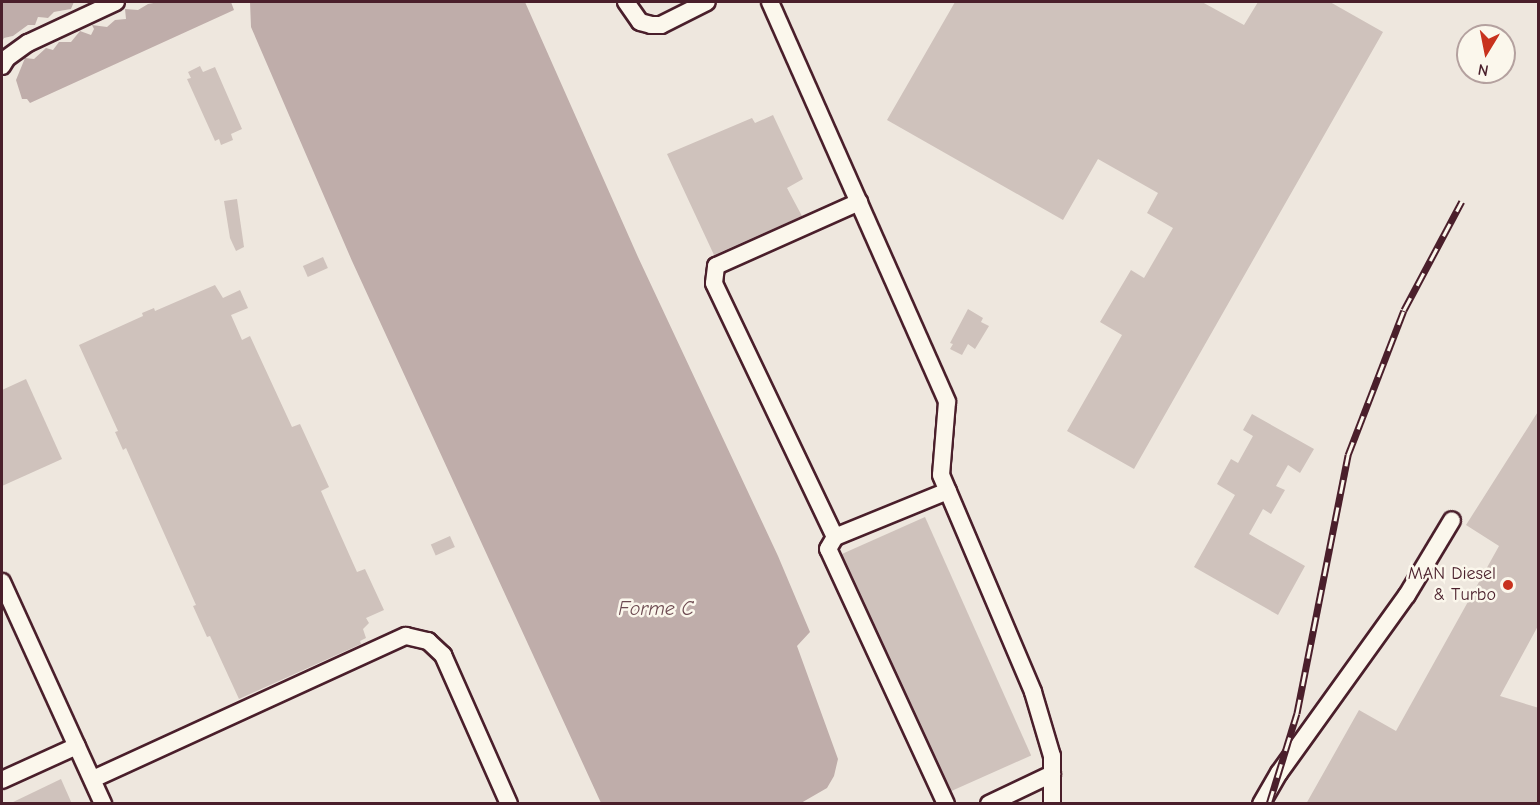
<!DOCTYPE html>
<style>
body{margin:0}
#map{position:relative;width:1540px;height:805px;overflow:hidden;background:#fbf7ec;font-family:"Comic Neue",sans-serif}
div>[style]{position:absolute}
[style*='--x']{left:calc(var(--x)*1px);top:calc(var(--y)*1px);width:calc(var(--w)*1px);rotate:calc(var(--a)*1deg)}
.built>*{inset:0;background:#eee7de}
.water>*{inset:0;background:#bfadaa}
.building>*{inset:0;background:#cfc2bc;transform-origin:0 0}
.roads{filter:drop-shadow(2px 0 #4a1f2b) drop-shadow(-2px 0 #4a1f2b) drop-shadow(0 2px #4a1f2b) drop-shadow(0 -2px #4a1f2b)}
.minor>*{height:16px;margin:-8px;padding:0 8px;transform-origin:8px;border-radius:8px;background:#fbf7ec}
.rail>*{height:7px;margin-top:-3.5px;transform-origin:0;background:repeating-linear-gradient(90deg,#fbf7ec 0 14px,#4a1f2b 0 28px);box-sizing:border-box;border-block:2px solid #4a1f2b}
.dots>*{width:16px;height:16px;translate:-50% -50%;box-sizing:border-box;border:3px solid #fbf7ec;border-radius:50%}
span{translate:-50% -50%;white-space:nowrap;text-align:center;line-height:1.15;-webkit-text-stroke:5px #fbf7ec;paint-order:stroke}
.poi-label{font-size:18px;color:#4a1f2b}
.right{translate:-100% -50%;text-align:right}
.water-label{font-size:20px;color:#6d4a51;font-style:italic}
.frame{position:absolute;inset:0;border:3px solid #4a1f2b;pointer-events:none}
.north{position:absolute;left:1456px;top:24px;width:60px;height:60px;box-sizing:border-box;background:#fbf7ec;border:2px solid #b4a19f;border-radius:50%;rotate:190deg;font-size:16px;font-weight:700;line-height:24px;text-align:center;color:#4a1f2b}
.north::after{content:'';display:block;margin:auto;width:21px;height:27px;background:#c8321e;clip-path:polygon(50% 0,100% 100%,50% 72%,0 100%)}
</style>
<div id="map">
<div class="built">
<i style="clip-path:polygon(evenodd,74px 2px,1538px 2px,1538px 803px,2px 803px,2px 42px,4px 38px,13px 36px,28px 25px,34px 25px,38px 17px,48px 18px,54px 12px,71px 9px,74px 2px,1468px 36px,1504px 36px,1504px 72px,1468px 72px,1468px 36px)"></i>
</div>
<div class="water">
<i style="clip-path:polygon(2px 2px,74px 2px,71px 9px,54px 12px,48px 18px,38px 17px,35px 25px,28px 25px,13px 36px,4px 38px,2px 42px)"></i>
<i style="clip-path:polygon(159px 2px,231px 2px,234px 10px,30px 103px,27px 99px,22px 99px,16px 80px,25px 58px,34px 59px,46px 48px,53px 50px,59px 42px,71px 42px,80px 31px,91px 35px,94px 29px,92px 25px,107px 27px,115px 20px,126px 19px,125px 9px,138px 10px,148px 4px)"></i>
<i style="clip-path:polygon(250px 2px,525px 2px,638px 257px,778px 556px,810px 632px,797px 646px,838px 759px,834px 776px,827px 788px,801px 803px,601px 803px,352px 261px,251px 27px)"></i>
</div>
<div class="building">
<i style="clip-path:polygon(955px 2px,1202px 2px,1244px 25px,1258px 2px,1330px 2px,1383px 32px,1134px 469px,1067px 431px,1122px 335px,1100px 322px,1131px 270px,1144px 278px,1173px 228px,1147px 213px,1158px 193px,1098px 159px,1063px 220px,887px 120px)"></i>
<i style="clip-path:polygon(200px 66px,203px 72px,215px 67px,242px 129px,231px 134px,233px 140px,221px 145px,219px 139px,215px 141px,187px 79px,191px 78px,188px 72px)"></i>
<i style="clip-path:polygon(773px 115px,803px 179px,787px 188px,802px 216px,714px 255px,667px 154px,752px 118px,755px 123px)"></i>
<i style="clip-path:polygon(237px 199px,244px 247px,236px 251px,230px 238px,224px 201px)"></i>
<i style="left:323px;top:257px;width:12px;height:22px;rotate:66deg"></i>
<i style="clip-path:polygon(215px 285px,223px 298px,240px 290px,248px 308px,231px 315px,242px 340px,250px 336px,292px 427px,300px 424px,329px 487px,321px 491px,336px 525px,357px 572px,365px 569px,384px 610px,366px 618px,369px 623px,363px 629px,366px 638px,360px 641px,361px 644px,239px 699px,210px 636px,207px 637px,193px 606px,196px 605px,126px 448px,123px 450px,115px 432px,118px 431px,79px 345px,143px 316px,142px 313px,154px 308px,155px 311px)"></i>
<i style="clip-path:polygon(968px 309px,983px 318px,981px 322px,989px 326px,975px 349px,968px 344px,962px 355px,950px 349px,953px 344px,950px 343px)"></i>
<i style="clip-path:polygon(26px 379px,62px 459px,2px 486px,2px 390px)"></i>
<i style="clip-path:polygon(1539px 410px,1539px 624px,1500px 696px,1539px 708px,1539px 804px,1306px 804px,1359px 710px,1396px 731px,1499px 546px,1466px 525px)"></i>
<i style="clip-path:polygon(1252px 414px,1314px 449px,1300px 473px,1288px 465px,1276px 486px,1285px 490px,1271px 514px,1263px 509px,1249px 534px,1305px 566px,1278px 615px,1194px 567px,1235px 495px,1217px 484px,1231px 459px,1238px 463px,1253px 436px,1243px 430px)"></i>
<i style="left:925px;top:517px;width:261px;height:91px;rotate:66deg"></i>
<i style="left:450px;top:536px;width:12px;height:21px;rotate:66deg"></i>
<i style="clip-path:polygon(61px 779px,72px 804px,9px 804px)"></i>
</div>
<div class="roads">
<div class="minor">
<i style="--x:626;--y:2;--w:24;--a:55"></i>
<i style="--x:640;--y:22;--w:11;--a:15"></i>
<i style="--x:651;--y:25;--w:10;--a:0"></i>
<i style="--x:661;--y:25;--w:51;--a:-26.6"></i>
<i style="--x:770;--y:2;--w:437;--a:66.1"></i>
<i style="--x:947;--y:402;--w:73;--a:94.7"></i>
<i style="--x:941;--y:475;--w:236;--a:67"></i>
<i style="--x:1033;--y:692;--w:67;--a:73.5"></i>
<i style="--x:1052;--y:756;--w:48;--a:90"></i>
<i style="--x:2;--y:66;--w:9;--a:-58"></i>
<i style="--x:7;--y:58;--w:26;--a:-36"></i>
<i style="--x:28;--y:43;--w:97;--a:-25"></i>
<i style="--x:835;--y:537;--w:281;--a:-115.5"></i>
<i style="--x:714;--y:283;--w:17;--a:-83"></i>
<i style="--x:716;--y:266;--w:157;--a:-24.1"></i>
<i style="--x:2;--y:582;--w:244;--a:65.5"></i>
<i style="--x:93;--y:779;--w:344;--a:-24.6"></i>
<i style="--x:406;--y:636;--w:23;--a:13"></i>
<i style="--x:428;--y:641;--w:21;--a:43"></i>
<i style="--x:443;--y:655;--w:163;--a:66.1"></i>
<i style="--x:2;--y:780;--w:82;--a:-24.4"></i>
<i style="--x:946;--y:804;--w:281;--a:-114.8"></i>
<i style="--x:828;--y:549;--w:14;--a:-60"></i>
<i style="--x:835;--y:537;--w:122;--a:-22.2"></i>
<i style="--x:989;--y:804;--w:70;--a:-25.5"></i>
<i style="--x:1261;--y:804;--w:36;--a:-60"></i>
<i style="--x:1279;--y:773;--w:219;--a:-54.3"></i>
<i style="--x:1407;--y:595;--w:87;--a:-59"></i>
</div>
</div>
<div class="rail">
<i style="--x:1269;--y:804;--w:95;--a:-72.9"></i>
<i style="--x:1297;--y:713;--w:263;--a:-78.8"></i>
<i style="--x:1348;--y:455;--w:155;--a:-68.9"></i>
<i style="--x:1404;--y:310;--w:123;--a:-62"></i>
</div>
<div class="dots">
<i style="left:1508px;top:585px;background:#c8321e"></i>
</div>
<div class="poi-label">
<span class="right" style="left:1496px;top:585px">MAN Diesel<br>&amp; Turbo</span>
</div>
<div class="water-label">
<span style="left:656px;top:608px">Forme C</span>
</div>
<div class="frame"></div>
<div class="north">N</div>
</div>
